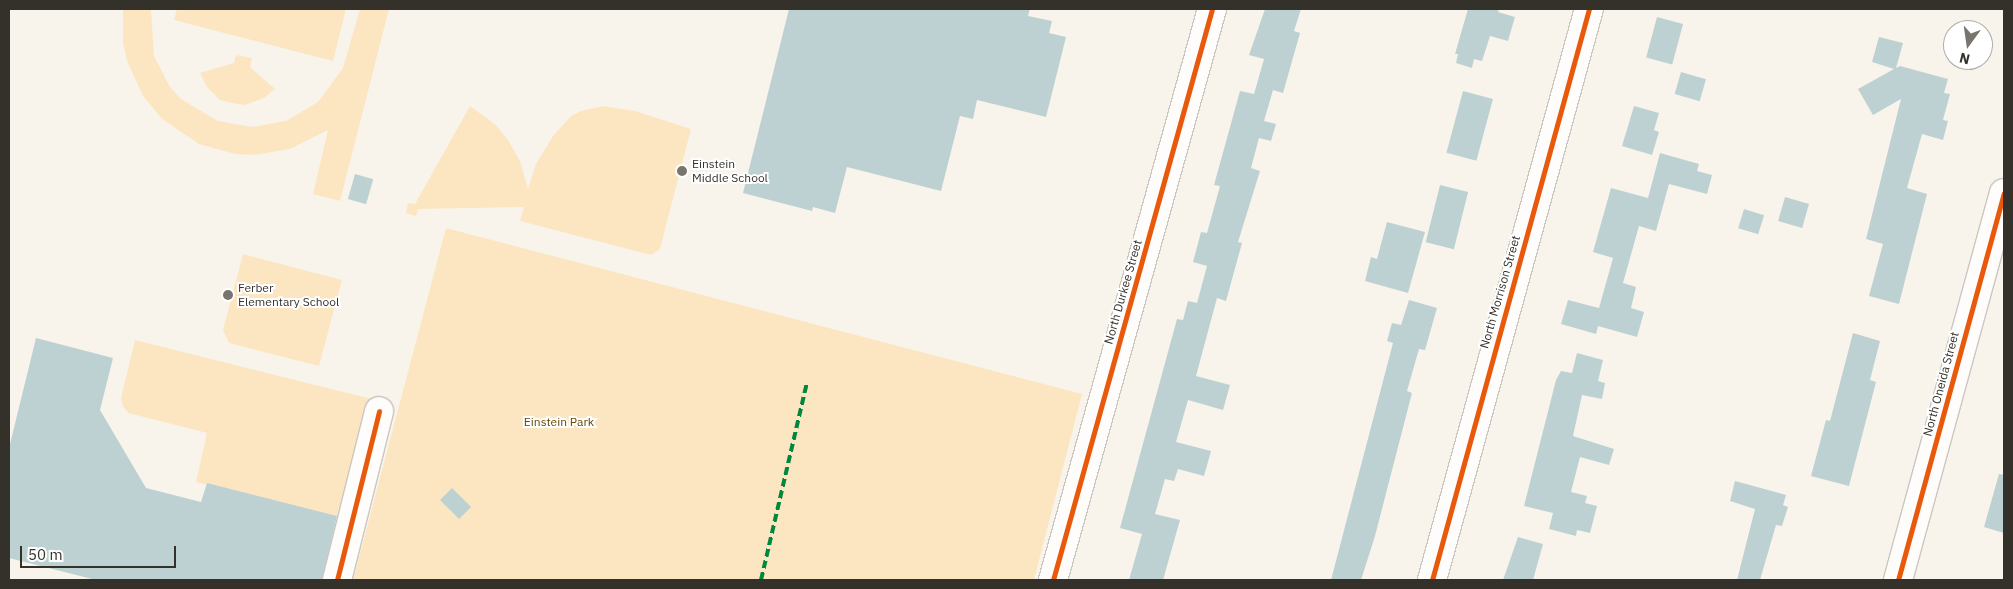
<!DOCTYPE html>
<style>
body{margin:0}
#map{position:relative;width:2013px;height:589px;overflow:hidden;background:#f9f4eb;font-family:"IBM Plex Sans",sans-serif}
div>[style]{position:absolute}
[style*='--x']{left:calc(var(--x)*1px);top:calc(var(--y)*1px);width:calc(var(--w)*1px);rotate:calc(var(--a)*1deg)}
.green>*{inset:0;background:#fce6c2}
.building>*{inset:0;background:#bdd1d3;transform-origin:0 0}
.roads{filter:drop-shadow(1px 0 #cac6c0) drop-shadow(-1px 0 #cac6c0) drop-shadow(0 1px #cac6c0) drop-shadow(0 -1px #cac6c0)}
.minor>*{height:28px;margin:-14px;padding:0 14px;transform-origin:14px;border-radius:14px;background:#fefdfc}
.quiet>*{height:4px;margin-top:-2px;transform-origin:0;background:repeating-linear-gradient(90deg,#00873e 0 8px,transparent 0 12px)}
.cycleway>*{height:5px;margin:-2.5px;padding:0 2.5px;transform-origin:2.5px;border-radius:2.5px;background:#e8590c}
.dots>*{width:14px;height:14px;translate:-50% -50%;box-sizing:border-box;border:2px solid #fff;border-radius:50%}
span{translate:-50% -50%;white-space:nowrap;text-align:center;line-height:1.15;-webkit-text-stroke:4px #fff;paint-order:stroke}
.poi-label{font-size:12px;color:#34312b}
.left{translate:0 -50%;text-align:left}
.street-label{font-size:12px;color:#34312b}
.park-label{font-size:12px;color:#644601}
.frame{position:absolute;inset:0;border:10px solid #34312b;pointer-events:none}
.north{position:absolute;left:1943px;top:20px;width:50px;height:50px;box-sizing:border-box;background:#fff;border:1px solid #aeadaa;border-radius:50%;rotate:194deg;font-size:14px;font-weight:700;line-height:20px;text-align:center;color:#34312b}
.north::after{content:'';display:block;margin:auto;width:18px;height:22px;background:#79756e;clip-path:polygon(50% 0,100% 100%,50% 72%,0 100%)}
.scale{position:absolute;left:20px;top:546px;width:156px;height:22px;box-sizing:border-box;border:2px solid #34312b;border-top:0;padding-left:6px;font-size:15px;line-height:18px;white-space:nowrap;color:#34312b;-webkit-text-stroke:4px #fff;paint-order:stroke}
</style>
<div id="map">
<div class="green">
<i style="clip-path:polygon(123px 9px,151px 9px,154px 56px,170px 87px,181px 99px,218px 121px,252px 127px,286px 121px,318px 102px,343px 68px,360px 9px,389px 9px,340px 201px,313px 194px,328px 130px,290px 149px,254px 155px,235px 154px,199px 144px,162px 119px,143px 96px,127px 61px,123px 42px)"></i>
<i style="clip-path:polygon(177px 9px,346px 9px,333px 61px,174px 20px)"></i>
<i style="clip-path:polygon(236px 55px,252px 58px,250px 67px,275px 89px,264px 98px,245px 105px,231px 103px,220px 100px,207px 87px,200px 73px,234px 63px)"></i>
<i style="clip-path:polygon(470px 106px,496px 125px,508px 140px,520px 161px,528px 189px,536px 164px,553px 136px,571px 116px,581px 111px,603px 106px,635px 111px,691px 129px,660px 249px,651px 255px,520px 221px,524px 207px,418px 209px,416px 216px,406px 213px,408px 203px,415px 204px)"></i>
<i style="clip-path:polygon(446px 228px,1082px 394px,1034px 580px,353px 580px)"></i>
<i style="clip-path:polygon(243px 254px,342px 280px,319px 366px,229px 343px,223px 330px)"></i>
<i style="clip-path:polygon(135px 340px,388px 403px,345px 518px,196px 482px,207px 433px,128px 413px,123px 406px,121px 398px)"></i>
</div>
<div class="building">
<i style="clip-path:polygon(789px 9px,1030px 9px,1028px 16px,1052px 21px,1049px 33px,1066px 37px,1046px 117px,977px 100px,973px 119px,960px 116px,941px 191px,847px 167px,835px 213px,813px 207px,812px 211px,743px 193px)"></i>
<i style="clip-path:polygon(1265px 9px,1301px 9px,1294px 31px,1300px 33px,1283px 93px,1273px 90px,1264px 121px,1276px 124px,1271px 141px,1259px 138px,1251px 168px,1260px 171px,1238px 242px,1242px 243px,1226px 301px,1217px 298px,1196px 376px,1230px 385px,1223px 410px,1188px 400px,1176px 442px,1211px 451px,1204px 476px,1178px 469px,1174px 481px,1165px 479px,1155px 514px,1180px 520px,1163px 580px,1129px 580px,1142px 534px,1120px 528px,1177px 319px,1183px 320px,1188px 301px,1197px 303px,1207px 266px,1193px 262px,1201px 232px,1207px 233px,1220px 186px,1214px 185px,1240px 91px,1254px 94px,1264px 59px,1249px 55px)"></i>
<i style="clip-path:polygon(1468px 9px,1499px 9px,1498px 12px,1515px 17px,1508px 41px,1490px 36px,1482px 61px,1474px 59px,1472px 68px,1456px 63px,1458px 54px,1455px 54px)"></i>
<i style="left:1657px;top:17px;width:27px;height:42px;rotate:15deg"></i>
<i style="clip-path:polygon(1879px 37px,1903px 43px,1896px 68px,1900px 66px,1948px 79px,1944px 93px,1950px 94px,1943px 120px,1948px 121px,1943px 140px,1922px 134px,1907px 188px,1927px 194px,1899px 304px,1869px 296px,1883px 244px,1866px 239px,1901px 99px,1873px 115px,1858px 89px,1894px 69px,1872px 62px)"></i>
<i style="left:1681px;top:72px;width:26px;height:23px;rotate:16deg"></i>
<i style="left:1463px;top:91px;width:31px;height:64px;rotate:15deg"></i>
<i style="clip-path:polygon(1634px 106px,1659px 113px,1654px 130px,1659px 132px,1652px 155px,1622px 146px)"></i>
<i style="clip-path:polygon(1660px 153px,1699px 164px,1697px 171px,1712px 175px,1707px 194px,1669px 184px,1656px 231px,1639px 226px,1623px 283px,1636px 287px,1631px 308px,1644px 312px,1637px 337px,1598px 326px,1596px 334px,1561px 324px,1568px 300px,1599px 308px,1613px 258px,1593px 252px,1611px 188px,1648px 198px)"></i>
<i style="left:355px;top:174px;width:19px;height:26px;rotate:16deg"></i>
<i style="left:1440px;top:185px;width:29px;height:59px;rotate:14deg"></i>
<i style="left:1785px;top:197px;width:25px;height:25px;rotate:16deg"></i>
<i style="left:1744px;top:209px;width:21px;height:20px;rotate:17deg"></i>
<i style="clip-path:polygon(1387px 222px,1425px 232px,1408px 293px,1365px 281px,1371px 257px,1377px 259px)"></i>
<i style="clip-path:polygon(1409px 300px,1437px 308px,1425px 350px,1419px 349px,1407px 391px,1412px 393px,1375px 536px,1361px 580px,1331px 580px,1393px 343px,1387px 341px,1392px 323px,1401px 325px)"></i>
<i style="clip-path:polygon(1853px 333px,1880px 341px,1870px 380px,1876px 382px,1849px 486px,1811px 476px,1826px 420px,1830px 421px)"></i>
<i style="clip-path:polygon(36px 338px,113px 358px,100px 410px,146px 488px,201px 502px,207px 483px,337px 516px,322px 580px,96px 580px,9px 558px,9px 448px)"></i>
<i style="clip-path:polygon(1577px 353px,1603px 360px,1598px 381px,1605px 383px,1602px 399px,1582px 395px,1573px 436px,1614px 449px,1609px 465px,1580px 457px,1571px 492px,1587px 496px,1585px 503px,1597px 506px,1590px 533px,1577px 530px,1576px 536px,1549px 529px,1553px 513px,1524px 506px,1556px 380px,1561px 371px,1572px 373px)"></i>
<i style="clip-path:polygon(1999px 474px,2004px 475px,2004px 533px,1984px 527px)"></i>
<i style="clip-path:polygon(1735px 481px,1786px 495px,1783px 505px,1788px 507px,1782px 526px,1776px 525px,1760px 580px,1737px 580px,1755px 509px,1730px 501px)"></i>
<i style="left:452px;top:488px;width:27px;height:17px;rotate:45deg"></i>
<i style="clip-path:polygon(1518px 537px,1543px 544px,1533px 580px,1503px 580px)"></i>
</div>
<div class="roads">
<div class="minor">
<i style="--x:337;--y:580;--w:174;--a:-76"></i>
<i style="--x:1053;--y:580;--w:593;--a:-74.44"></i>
<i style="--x:1432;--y:580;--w:592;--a:-74.63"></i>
<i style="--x:1898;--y:580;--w:401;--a:-74.7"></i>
</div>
</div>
<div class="quiet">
<i style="--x:761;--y:580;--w:203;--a:-76.9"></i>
</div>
<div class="cycleway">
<i style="--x:337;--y:580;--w:174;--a:-76"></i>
<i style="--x:1053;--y:580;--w:593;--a:-74.44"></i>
<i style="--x:1432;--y:580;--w:592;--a:-74.63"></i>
<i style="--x:1898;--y:580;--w:401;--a:-74.7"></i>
</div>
<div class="dots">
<i style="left:682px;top:171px;background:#79756e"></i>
<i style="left:228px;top:295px;background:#79756e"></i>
</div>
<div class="poi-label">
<span class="left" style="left:692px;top:171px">Einstein<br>Middle School</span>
<span class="left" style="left:238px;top:295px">Ferber<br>Elementary School</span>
</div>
<div class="street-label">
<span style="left:1123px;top:292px;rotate:-74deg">North Durkee Street</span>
<span style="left:1500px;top:292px;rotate:-74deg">North Morrison Street</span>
<span style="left:1941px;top:384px;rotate:-75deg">North Oneida Street</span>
</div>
<div class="park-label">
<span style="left:559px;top:422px">Einstein Park</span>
</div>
<div class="frame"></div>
<div class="north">N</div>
<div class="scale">50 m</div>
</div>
